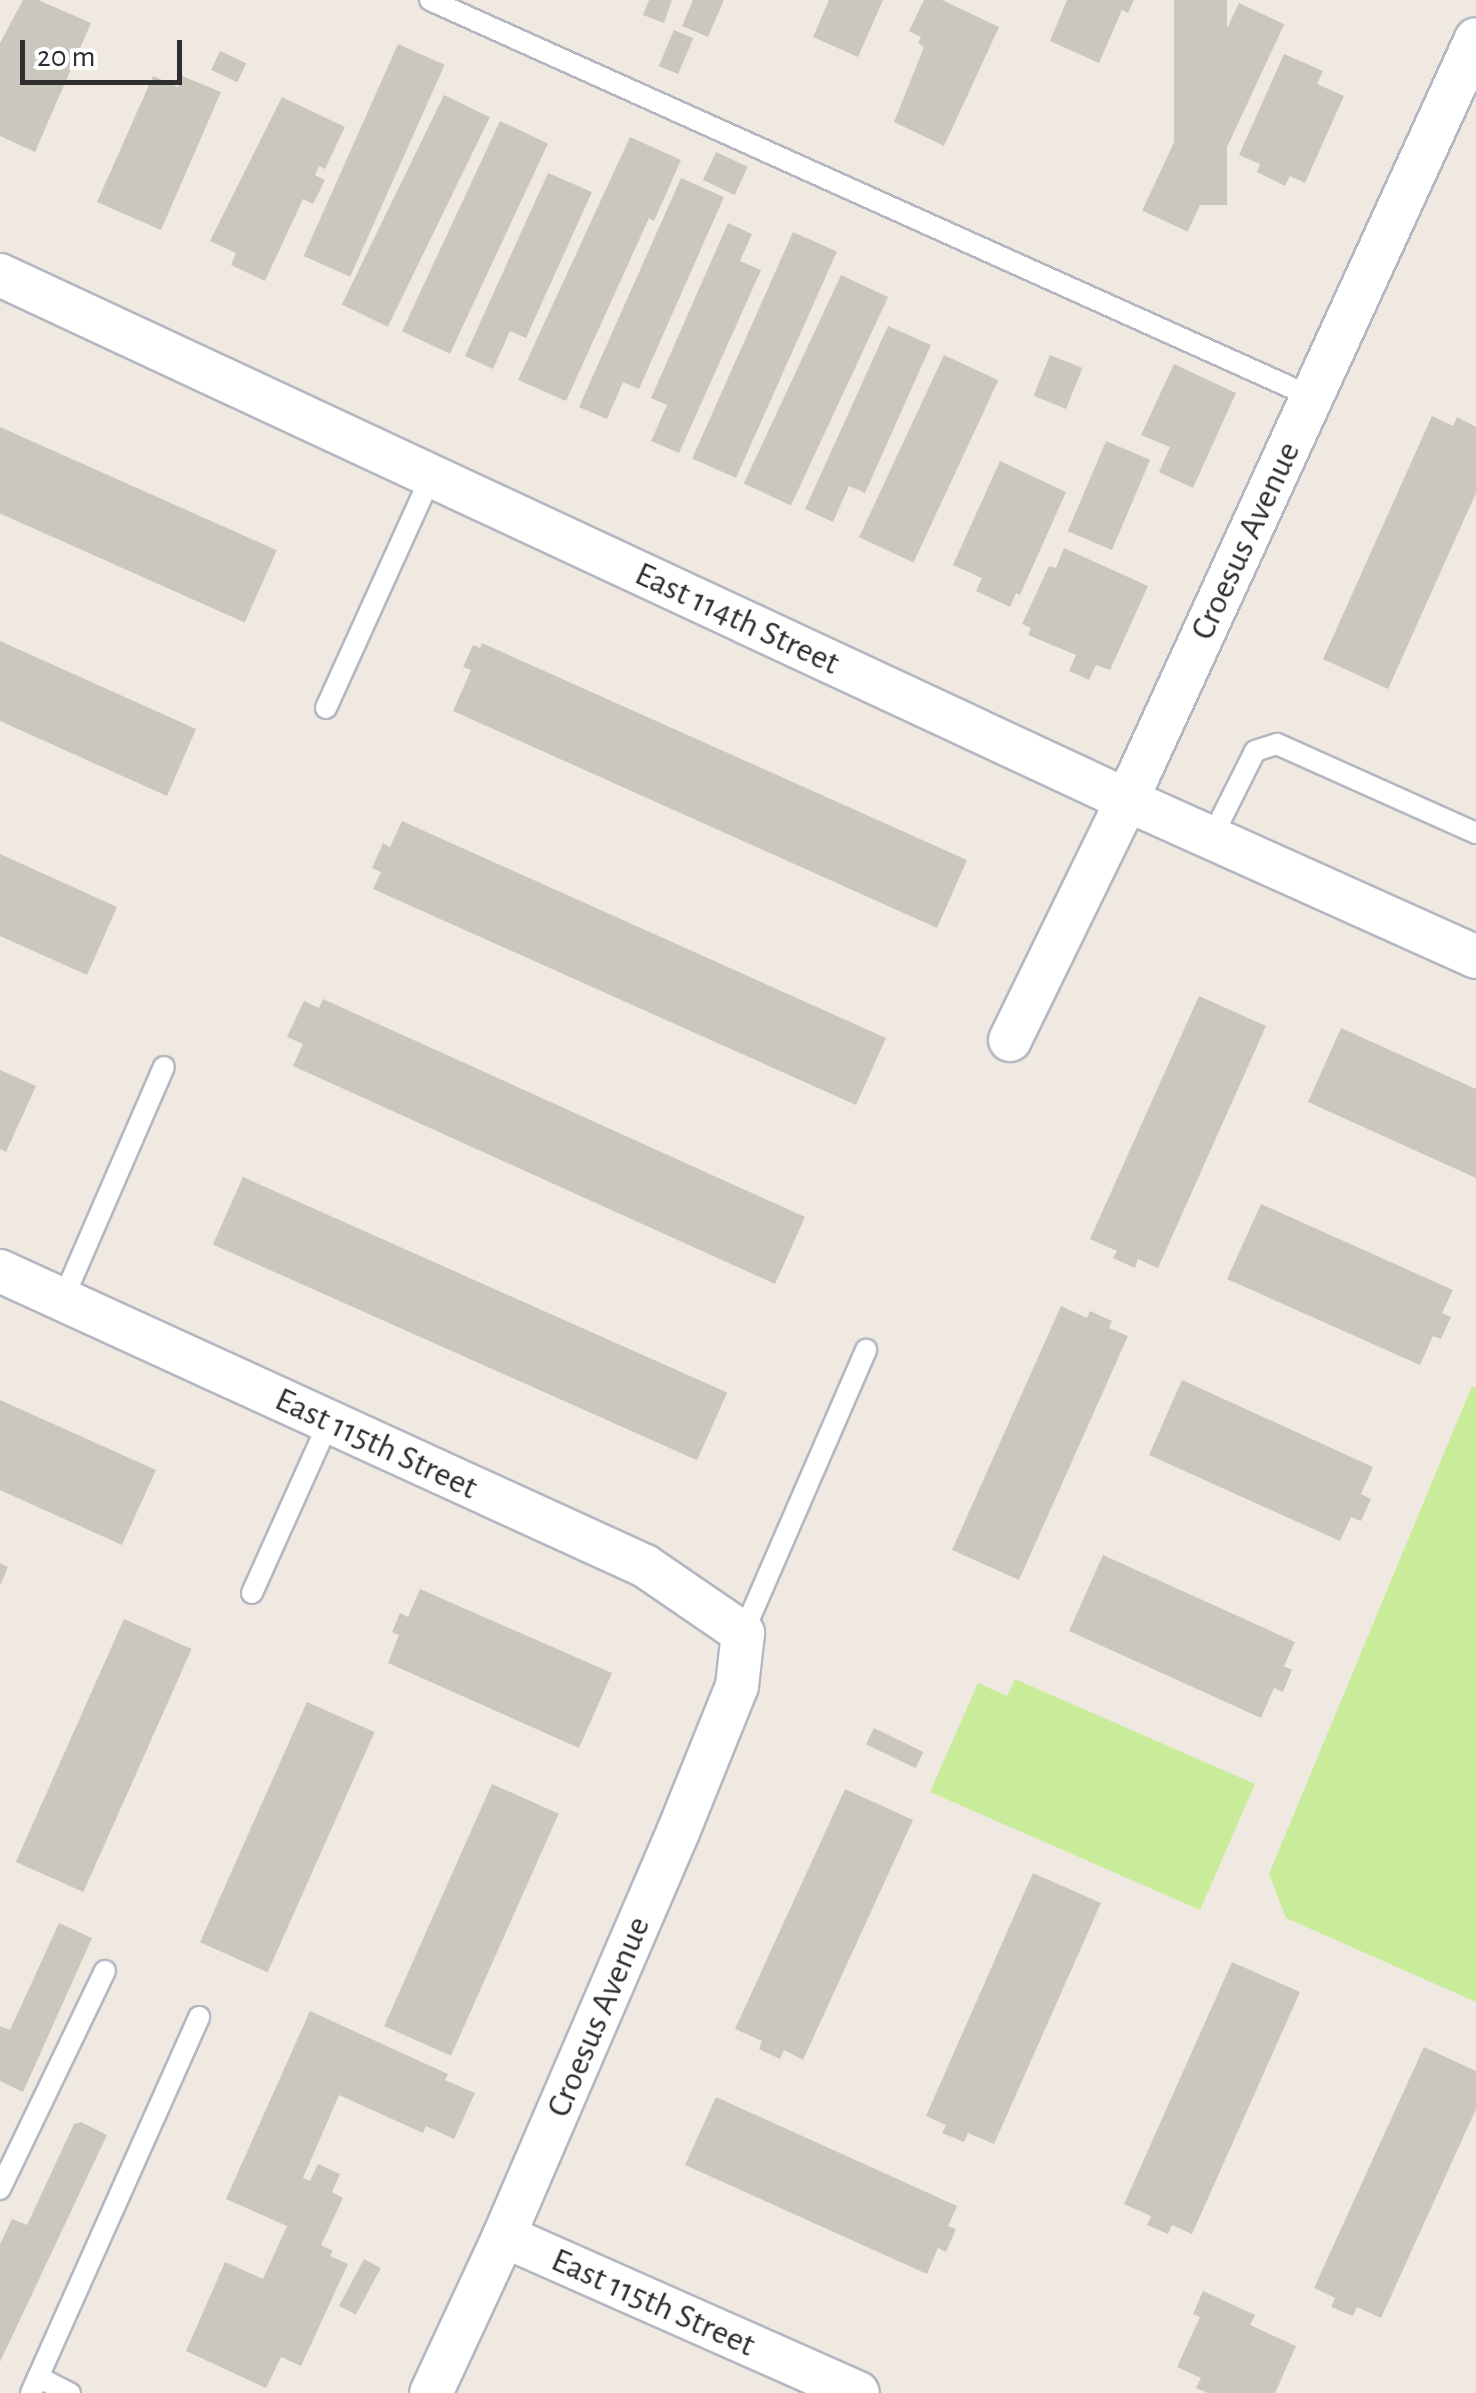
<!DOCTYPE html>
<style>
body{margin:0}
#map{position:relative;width:1476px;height:2393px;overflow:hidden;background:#efe9e1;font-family:"Alegreya Sans",sans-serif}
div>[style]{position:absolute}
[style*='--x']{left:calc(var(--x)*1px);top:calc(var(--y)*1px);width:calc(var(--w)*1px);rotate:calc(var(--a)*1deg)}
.pitch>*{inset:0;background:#c9ec9a}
.building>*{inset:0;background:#cbc7bf;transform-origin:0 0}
.roads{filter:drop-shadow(2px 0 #b4b7c1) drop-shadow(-2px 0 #b4b7c1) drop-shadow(0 2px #b4b7c1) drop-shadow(0 -2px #b4b7c1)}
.service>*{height:20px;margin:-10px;padding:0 10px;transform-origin:10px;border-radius:10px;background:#fff}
.minor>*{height:42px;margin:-21px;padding:0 21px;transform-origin:21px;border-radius:21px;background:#fff}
span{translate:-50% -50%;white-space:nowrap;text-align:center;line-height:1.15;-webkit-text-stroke:10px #fff;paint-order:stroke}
.street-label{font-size:35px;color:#2e2e2e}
.scale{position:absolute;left:20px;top:40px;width:162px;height:45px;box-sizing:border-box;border:5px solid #2e2e2e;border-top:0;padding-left:12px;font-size:30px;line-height:35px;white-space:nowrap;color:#2e2e2e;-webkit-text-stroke:8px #fff;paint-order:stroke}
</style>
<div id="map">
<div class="pitch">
<i style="clip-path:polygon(1472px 1386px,1476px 1388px,1476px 2002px,1286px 1918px,1269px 1874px)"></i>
<i style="clip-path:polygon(1015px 1679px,1255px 1784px,1200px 1910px,930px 1792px,978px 1683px,1007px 1696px)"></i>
</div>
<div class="building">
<i style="clip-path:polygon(23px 0,38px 0,91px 23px,35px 152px,0 136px,0 43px)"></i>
<i style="clip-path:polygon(649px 0,672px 0,664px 23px,643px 15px)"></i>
<i style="clip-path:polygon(693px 0,724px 0,708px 37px,682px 26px)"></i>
<i style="clip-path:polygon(829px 0,883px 0,858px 57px,813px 37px)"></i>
<i style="clip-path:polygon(924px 0,942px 0,999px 27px,944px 146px,894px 122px,924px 47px,918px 43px,921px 37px,909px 31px)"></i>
<i style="clip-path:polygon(1067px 0,1134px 0,1128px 13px,1122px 10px,1099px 63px,1050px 41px)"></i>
<i style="left:1174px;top:0;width:53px;height:205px"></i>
<i style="left:1239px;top:3px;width:50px;height:229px;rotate:25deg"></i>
<i style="left:674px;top:30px;width:21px;height:39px;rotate:23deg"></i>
<i style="left:398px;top:44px;width:51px;height:232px;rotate:24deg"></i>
<i style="left:220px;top:51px;width:29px;height:21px;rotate:25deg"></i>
<i style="clip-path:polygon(1284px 54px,1323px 71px,1317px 84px,1344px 96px,1305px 183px,1290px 176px,1285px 186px,1257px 172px,1260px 164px,1239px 155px)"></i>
<i style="clip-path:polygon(153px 76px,178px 87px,182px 76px,221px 92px,161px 230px,97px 202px)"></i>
<i style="left:444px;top:95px;width:51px;height:233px;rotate:26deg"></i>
<i style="clip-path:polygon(282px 97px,345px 127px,325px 169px,319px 166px,315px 175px,325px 180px,313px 204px,303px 199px,265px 281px,231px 265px,236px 253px,210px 241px)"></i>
<i style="left:500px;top:121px;width:53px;height:232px;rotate:25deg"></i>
<i style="clip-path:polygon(630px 137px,681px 160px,654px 221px,649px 218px,566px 401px,518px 380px)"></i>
<i style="left:716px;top:152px;width:35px;height:31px;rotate:25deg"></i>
<i style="clip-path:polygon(548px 173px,592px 192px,526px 338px,510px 331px,493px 369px,465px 356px)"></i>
<i style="clip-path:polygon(681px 178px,724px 197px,639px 389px,623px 382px,607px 419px,579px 407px)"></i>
<i style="clip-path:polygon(728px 223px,752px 234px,740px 261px,761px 270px,679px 453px,651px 441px,667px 405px,651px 398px)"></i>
<i style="left:793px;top:232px;width:48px;height:248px;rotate:24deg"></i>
<i style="left:841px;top:275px;width:52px;height:230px;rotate:25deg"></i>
<i style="clip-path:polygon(888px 326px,931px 345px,865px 493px,849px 486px,833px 522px,805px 509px)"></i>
<i style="left:944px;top:355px;width:60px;height:201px;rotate:25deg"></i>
<i style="left:1050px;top:355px;width:35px;height:44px;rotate:22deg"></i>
<i style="clip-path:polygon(1174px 364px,1236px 393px,1193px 488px,1159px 472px,1170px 447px,1141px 435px)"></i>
<i style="clip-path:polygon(1432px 416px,1453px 426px,1457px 417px,1476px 427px,1476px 493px,1388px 689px,1323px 659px)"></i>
<i style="left:0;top:427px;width:303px;height:79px;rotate:24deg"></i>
<i style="left:1106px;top:441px;width:48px;height:98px;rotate:23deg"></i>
<i style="clip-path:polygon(1000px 461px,1066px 492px,1020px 595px,1016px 593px,1010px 607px,976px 591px,982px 578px,953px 565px)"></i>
<i style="clip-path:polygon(1064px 548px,1148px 586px,1110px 670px,1096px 665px,1089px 680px,1069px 671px,1076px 655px,1028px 635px,1031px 628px,1022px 624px,1049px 566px,1056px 568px)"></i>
<i style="clip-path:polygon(0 641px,196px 729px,167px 796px,0 721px)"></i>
<i style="clip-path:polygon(482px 643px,967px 860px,937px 928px,453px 711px,471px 670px,463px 667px,473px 645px,480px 648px)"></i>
<i style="clip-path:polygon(402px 821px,886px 1038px,856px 1105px,373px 889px,381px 872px,372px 868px,383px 843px,390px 847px)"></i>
<i style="clip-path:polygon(0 854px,117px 907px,87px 975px,0 936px)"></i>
<i style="clip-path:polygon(1199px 996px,1266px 1026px,1158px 1268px,1138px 1259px,1135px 1268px,1113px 1258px,1117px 1251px,1090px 1239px)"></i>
<i style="clip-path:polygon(323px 999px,805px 1217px,775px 1284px,293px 1066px,303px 1044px,287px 1037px,304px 1001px,319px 1008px)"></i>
<i style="clip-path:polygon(1341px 1028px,1476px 1089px,1476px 1178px,1308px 1102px)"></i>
<i style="clip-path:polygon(0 1070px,36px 1086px,6px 1152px,0 1149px)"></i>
<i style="left:243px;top:1177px;width:530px;height:74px;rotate:24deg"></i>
<i style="clip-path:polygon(1261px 1204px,1453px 1290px,1442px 1313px,1451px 1317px,1441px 1339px,1433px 1336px,1420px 1365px,1227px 1279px)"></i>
<i style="clip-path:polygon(1061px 1306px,1087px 1318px,1090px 1311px,1112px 1321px,1109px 1328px,1128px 1336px,1019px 1580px,952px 1550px)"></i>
<i style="clip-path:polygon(1182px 1380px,1373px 1467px,1361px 1494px,1371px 1499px,1361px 1521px,1351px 1517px,1340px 1541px,1149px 1455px)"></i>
<i style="clip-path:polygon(0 1400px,156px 1470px,122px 1545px,0 1490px)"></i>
<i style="clip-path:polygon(1103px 1555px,1295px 1642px,1284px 1666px,1292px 1670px,1283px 1692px,1274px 1688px,1261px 1718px,1069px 1631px)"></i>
<i style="clip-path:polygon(0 1563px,8px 1567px,0 1586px)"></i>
<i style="clip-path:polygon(420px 1589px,612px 1673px,579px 1748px,388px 1663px,399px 1635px,392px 1632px,400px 1613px,408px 1617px)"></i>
<i style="left:124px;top:1619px;width:74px;height:266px;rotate:24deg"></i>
<i style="left:307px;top:1702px;width:74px;height:263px;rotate:24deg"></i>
<i style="left:874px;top:1728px;width:55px;height:18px;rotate:26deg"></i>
<i style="left:492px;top:1784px;width:73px;height:265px;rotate:24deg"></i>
<i style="clip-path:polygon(845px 1789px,913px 1820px,803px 2060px,784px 2050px,780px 2059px,759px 2049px,762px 2041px,735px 2029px)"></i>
<i style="clip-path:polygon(1033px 1873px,1101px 1903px,994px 2144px,968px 2133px,964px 2142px,942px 2133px,946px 2125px,926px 2116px)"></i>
<i style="clip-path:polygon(59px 1923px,92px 1938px,23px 2092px,0 2081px,0 2026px,10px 2030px)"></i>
<i style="clip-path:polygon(1232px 1962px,1300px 1992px,1192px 2234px,1172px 2225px,1168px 2234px,1147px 2225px,1151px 2216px,1124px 2204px)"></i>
<i style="clip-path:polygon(310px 2011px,448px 2074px,445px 2080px,475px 2093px,454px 2139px,426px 2126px,423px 2133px,339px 2095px,303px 2178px,310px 2181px,318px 2164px,340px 2174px,332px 2192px,343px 2198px,321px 2245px,333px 2251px,330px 2256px,348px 2264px,301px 2366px,281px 2357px,266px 2388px,186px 2351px,225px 2262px,263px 2279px,287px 2226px,226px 2199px)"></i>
<i style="clip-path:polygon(1424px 2047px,1476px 2071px,1476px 2109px,1381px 2318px,1357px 2307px,1353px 2316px,1331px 2307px,1335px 2298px,1314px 2288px)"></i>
<i style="clip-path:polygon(716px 2097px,957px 2206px,948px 2226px,956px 2229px,946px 2252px,938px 2248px,927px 2274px,685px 2165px)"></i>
<i style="clip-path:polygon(81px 2122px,107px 2135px,0 2362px,0 2244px,12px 2219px,27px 2225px,74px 2124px)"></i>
<i style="left:364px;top:2259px;width:19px;height:53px;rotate:28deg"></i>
<i style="clip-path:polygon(1203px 2291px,1255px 2315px,1250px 2325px,1296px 2346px,1275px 2393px,1208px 2393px,1196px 2388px,1201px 2378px,1177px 2367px,1200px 2317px,1193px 2314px)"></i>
</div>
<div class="roads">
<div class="service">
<i style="--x:430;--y:0;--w:967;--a:24.23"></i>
<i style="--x:326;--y:708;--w:255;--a:-65.6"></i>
<i style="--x:1211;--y:839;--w:98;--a:-63.4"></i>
<i style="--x:1255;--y:751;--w:23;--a:-18"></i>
<i style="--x:1277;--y:744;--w:218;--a:24.1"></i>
<i style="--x:63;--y:1299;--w:253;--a:-66.5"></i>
<i style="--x:252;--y:1593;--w:188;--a:-65.8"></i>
<i style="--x:743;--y:1633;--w:309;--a:-66.5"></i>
<i style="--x:0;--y:2189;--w:242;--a:-64.3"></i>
<i style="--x:38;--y:2377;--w:36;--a:27"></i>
<i style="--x:31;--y:2393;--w:412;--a:-65.9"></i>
</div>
<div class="minor">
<i style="--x:0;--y:275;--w:1243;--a:24.98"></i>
<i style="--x:1127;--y:800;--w:383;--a:24.2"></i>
<i style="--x:1010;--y:1040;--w:267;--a:-64"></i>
<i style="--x:1127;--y:800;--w:837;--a:-65.36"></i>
<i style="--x:0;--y:1271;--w:709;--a:24.58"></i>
<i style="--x:645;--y:1566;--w:119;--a:34.4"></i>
<i style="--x:743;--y:1633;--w:53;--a:96.5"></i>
<i style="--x:737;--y:1686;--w:157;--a:112"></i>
<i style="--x:678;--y:1832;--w:440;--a:113.3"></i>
<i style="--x:504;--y:2236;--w:173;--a:114.9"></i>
<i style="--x:504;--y:2236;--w:387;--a:23.9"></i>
</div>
</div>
<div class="street-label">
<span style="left:1246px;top:541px;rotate:-65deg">Croesus Avenue</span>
<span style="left:737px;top:619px;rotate:25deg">East 114th Street</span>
<span style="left:376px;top:1444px;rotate:25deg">East 115th Street</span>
<span style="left:599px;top:2017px;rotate:-67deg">Croesus Avenue</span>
<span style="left:653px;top:2303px;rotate:24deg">East 115th Street</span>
</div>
<div class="scale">20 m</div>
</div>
